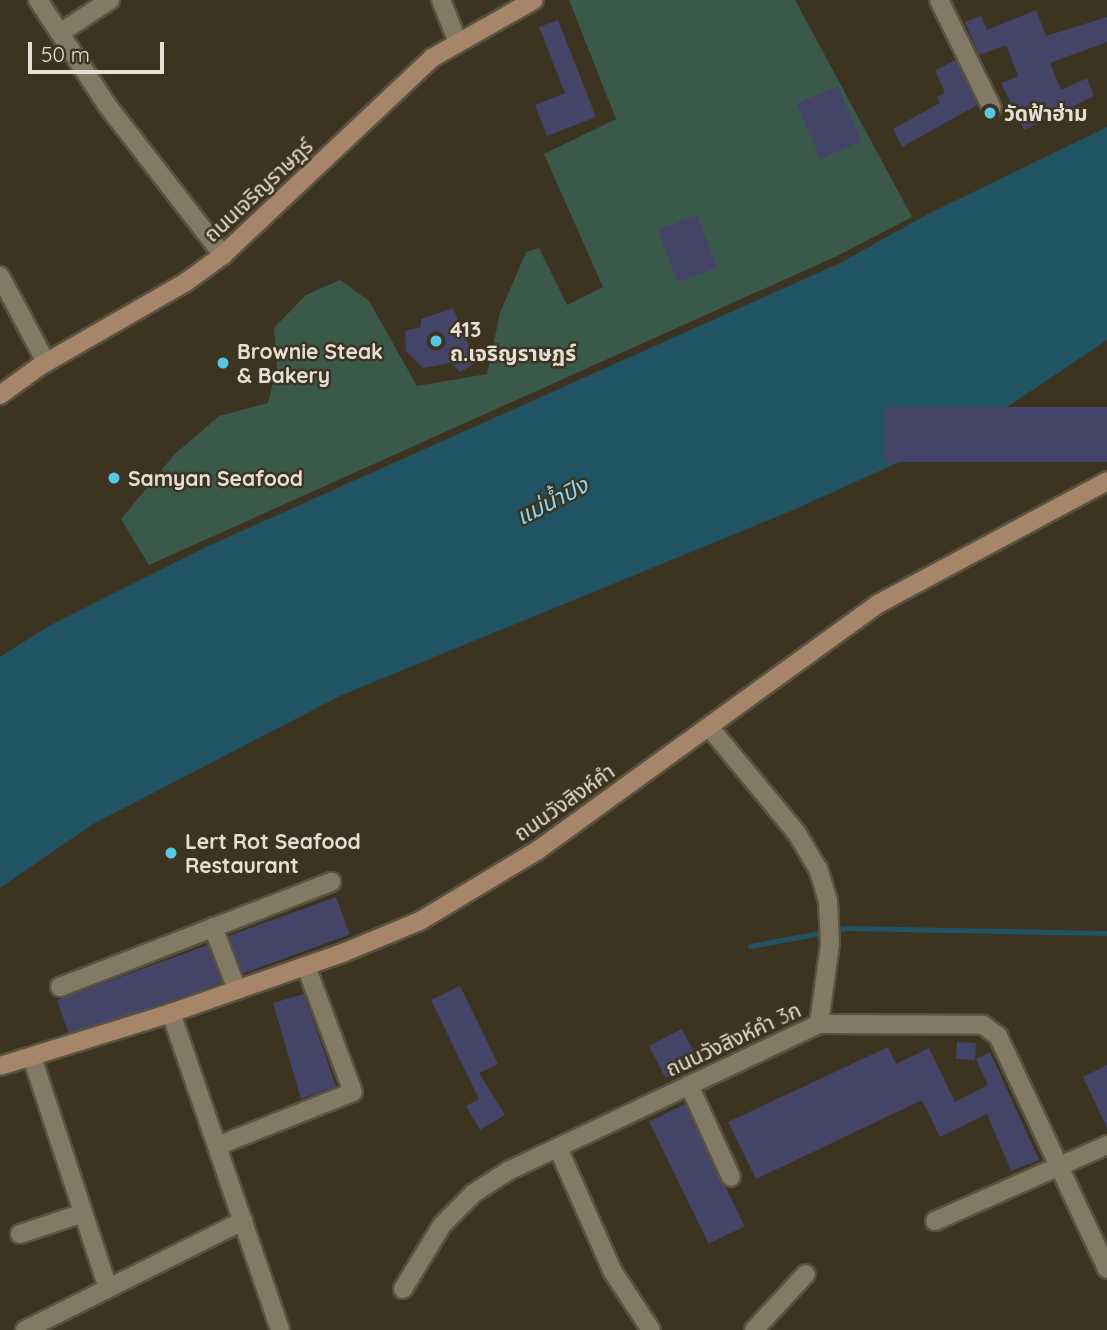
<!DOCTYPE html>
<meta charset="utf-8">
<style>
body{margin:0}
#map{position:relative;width:1107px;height:1330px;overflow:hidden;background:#3c3420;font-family:Quicksand,"Noto Sans Thai",sans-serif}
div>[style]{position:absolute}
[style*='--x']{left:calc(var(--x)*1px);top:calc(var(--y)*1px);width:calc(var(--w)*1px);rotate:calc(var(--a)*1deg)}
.green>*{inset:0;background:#3b594b}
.water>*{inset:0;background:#205465}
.stream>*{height:5px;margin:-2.5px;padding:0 2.5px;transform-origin:2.5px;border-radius:2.5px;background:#205465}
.building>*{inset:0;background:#444469;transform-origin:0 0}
.roads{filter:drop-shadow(2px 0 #595241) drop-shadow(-2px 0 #595241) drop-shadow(0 2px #595241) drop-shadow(0 -2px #595241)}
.street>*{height:18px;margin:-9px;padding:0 9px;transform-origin:9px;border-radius:9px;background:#837a65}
.secondary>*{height:18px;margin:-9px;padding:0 9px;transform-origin:9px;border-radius:9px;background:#a68568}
.dots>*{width:19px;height:19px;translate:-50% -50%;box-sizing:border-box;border:4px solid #3c3420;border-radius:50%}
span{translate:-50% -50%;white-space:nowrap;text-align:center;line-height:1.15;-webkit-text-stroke:5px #3c3420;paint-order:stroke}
.poi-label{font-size:21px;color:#e5e0d4;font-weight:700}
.left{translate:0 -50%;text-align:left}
.street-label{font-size:21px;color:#e5e0d4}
.water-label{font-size:23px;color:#83d7f5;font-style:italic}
.scale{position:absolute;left:28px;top:42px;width:136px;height:32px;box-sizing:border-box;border:4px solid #e5e0d4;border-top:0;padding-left:9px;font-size:21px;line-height:24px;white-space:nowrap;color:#e5e0d4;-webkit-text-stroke:5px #3c3420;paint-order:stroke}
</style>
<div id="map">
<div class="green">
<i style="clip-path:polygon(569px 0,795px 0,912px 217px,837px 256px,149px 565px,121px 519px,174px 455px,219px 416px,268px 403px,277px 367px,274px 328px,306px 295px,340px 280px,369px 301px,417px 386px,487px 374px,500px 313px,526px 252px,539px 248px,567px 305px,603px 287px,544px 154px,616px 119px)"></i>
</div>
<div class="water">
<i style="clip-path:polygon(1107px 127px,1107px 340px,977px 427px,793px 510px,342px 695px,93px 824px,0 888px,0 657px,47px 627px,206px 547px,840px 263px,928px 214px)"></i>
</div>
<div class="stream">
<i style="--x:750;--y:946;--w:98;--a:-10.6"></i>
<i style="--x:846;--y:928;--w:261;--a:1.1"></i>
</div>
<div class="building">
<i style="clip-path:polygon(1036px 10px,1046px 36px,1107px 17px,1107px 42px,1050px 63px,1061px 90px,1087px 78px,1094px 96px,1024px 130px,1001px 83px,1018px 76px,1006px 45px,979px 55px,965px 22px,981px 16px,987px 30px)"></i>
<i style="clip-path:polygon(558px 20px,596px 117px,547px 136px,535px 105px,565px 93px,539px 27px)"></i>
<i style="clip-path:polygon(956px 60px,977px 105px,902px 147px,893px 129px,940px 103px,937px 97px,945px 93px,935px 70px)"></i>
<i style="left:838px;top:86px;width:60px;height:45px;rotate:67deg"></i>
<i style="left:697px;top:215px;width:56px;height:42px;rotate:69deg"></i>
<i style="clip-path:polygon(453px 308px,476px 363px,460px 372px,451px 363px,423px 368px,406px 351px,405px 331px,421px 327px,421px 319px)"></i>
<i style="left:1107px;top:407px;width:55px;height:223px;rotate:90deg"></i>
<i style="left:336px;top:897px;width:40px;height:114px;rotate:70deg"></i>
<i style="left:208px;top:945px;width:40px;height:161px;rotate:70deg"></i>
<i style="clip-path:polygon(460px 986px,498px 1064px,479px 1073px,505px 1115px,480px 1130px,466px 1106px,479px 1099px,431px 1000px)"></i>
<i style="clip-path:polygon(304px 994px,336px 1086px,301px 1099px,273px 1003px)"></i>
<i style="left:682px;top:1029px;width:36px;height:37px;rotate:63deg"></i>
<i style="left:957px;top:1042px;width:19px;height:17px;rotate:3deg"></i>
<i style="clip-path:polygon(888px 1047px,896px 1064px,929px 1048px,955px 1102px,988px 1085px,976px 1059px,990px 1052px,1039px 1160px,1011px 1171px,987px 1114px,940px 1137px,922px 1100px,756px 1179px,728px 1122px)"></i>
<i style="clip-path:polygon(1107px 1065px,1107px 1128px,1083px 1077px)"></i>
<i style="left:685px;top:1104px;width:136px;height:40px;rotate:64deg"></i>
</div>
<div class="roads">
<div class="street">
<i style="--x:38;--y:0;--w:126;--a:56.7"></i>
<i style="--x:107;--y:105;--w:190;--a:52.3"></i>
<i style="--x:441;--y:0;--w:43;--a:68.2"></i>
<i style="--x:939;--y:0;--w:120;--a:63.9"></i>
<i style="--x:60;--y:33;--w:60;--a:-33.4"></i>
<i style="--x:0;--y:276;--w:98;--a:61.9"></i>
<i style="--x:213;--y:927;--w:67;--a:69.1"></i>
<i style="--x:60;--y:987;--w:291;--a:-21.2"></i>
<i style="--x:171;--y:1013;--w:335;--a:71"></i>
<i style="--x:819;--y:1024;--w:164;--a:0.3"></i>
<i style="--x:983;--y:1025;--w:19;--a:36"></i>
<i style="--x:998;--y:1036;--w:257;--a:64.9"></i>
<i style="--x:32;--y:1057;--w:243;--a:71.8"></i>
<i style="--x:689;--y:1085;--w:101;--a:65.5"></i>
<i style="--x:217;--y:1146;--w:146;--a:-21.7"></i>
<i style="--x:353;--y:1092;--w:134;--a:-110.5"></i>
<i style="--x:558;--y:1148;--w:136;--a:66.1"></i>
<i style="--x:613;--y:1272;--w:69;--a:56.8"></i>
<i style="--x:935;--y:1221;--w:188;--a:-23.8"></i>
<i style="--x:20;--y:1234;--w:66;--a:-18.4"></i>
<i style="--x:403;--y:1289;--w:75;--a:-58.6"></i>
<i style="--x:442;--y:1225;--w:45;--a:-45"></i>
<i style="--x:474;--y:1193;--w:40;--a:-32.9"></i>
<i style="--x:508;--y:1171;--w:344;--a:-25.3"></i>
<i style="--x:819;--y:1024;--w:81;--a:-82.2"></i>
<i style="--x:830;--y:944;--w:43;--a:-92.7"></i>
<i style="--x:828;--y:901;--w:34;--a:-107"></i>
<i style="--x:818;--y:869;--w:43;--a:-120.7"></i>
<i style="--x:796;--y:832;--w:136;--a:-129.6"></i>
<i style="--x:25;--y:1330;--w:244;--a:-26.6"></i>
<i style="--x:754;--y:1330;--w:76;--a:-47.1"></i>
</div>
<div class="secondary">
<i style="--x:0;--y:395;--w:49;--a:-35.9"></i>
<i style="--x:40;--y:366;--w:168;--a:-29.9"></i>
<i style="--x:186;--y:282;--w:46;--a:-36.1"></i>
<i style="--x:223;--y:255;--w:287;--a:-43.3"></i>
<i style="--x:432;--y:58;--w:117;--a:-29.6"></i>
<i style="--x:0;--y:1066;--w:179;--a:-17.2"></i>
<i style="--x:171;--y:1013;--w:184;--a:-19.3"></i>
<i style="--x:345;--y:952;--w:81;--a:-22.5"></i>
<i style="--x:420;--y:921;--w:138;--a:-31"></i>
<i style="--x:538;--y:850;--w:420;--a:-35.9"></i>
<i style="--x:878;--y:604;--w:260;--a:-28.2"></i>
</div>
</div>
<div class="dots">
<i style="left:990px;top:113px;background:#56c9e1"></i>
<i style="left:436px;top:341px;background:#56c9e1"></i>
<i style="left:223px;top:363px;background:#56c9e1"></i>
<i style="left:114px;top:478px;background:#56c9e1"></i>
<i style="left:171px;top:853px;background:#56c9e1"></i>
</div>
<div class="poi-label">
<span class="left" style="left:1004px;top:113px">วัดฟ้าฮ่าม</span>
<span class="left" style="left:450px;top:341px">413<br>ถ.เจริญราษฏร์</span>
<span class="left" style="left:237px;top:363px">Brownie Steak<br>&amp; Bakery</span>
<span class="left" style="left:128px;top:478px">Samyan Seafood</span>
<span class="left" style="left:185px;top:853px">Lert Rot Seafood<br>Restaurant</span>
</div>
<div class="street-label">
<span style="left:258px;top:190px;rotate:-43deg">ถนนเจริญราษฎร์</span>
<span style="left:564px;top:802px;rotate:-35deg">ถนนวังสิงห์คำ</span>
<span style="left:733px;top:1039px;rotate:-25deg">ถนนวังสิงห์คำ 3ก</span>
</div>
<div class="water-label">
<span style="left:552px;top:501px;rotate:-27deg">แม่น้ำปิง</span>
</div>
<div class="scale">50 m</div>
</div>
